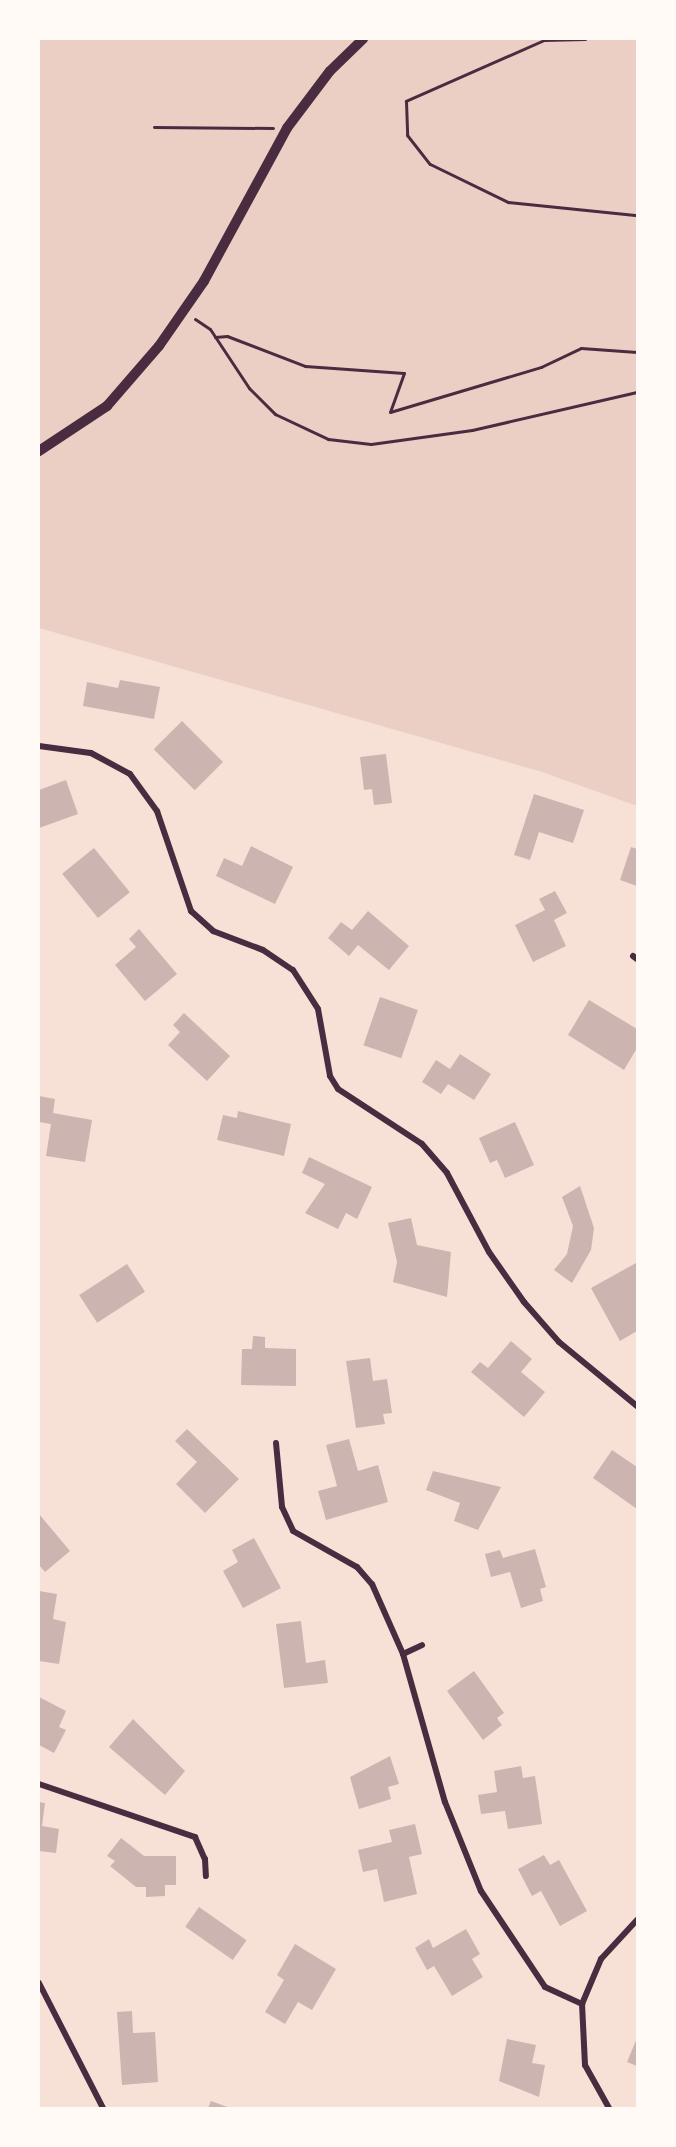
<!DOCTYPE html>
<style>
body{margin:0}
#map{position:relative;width:676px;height:2147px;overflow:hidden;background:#f7e1d7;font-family:Inter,sans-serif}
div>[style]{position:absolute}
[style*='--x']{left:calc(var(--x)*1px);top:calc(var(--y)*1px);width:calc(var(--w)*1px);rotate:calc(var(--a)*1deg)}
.green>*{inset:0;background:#ebcfc5}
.building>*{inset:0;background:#ccb4b1;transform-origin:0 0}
.path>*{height:3px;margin:-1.5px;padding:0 1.5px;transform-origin:1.5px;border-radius:1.5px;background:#4a2c40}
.minor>*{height:6px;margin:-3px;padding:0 3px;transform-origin:3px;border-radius:3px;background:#4a2c40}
.tertiary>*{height:10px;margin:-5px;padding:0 5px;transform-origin:5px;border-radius:5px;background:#4a2c40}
span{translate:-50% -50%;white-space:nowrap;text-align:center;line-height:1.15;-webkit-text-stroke:5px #fffaf5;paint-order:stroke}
.frame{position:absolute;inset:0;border:40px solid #fffaf5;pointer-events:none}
</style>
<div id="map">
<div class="green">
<i style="clip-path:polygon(39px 39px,637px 39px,637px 806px,542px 772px,39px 628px)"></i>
</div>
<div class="building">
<i style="clip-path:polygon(120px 680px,160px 687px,154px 719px,83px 706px,87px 682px,118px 688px)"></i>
<i style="left:182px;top:721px;width:58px;height:40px;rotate:45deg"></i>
<i style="clip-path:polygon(386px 754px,392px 803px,374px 805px,372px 789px,364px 790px,360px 757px)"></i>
<i style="clip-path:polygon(66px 780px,78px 814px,39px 828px,39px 790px)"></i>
<i style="clip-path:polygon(534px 794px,584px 810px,573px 843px,539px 832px,530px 860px,514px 855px)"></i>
<i style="clip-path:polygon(251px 846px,293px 867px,275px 904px,216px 876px,224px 858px,242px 866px)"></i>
<i style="clip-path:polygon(631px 847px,637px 849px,637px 886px,620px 880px)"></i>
<i style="left:94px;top:848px;width:57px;height:41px;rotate:51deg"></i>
<i style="clip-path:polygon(555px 891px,567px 913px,554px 920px,566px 946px,533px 962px,515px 925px,545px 910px,539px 899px)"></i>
<i style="clip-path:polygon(368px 911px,409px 946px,389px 970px,358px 945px,349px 956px,328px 938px,341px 922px,352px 930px)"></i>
<i style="clip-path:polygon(139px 929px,177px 974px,145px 1001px,115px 965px,136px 947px,129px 939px)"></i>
<i style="left:380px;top:997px;width:40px;height:51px;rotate:19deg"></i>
<i style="clip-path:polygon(589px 1000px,637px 1029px,637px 1048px,624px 1070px,568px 1035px)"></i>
<i style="clip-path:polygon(184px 1013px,230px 1056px,207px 1081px,168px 1045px,180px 1032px,173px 1025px)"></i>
<i style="clip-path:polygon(460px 1054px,491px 1074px,474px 1100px,448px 1084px,441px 1094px,422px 1082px,436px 1060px,450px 1069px)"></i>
<i style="clip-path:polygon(39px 1096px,55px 1099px,53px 1113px,92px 1120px,85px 1162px,46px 1156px,51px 1124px,39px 1122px)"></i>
<i style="clip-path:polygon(238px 1111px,291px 1124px,284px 1156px,217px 1140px,223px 1115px,237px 1118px)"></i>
<i style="clip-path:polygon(515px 1122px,534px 1165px,505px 1178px,497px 1160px,490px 1163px,479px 1138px)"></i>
<i style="clip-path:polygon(309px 1157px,372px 1187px,357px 1219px,346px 1213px,338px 1229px,305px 1213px,325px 1184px,302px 1173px)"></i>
<i style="clip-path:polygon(580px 1186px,594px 1228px,591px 1250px,572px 1283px,554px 1270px,567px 1254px,573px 1226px,562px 1197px)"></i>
<i style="clip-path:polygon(411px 1218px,417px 1245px,451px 1252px,447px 1297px,393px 1282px,397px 1262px,388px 1223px)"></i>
<i style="clip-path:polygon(636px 1263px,637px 1331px,620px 1341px,591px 1288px)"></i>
<i style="left:127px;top:1264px;width:33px;height:57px;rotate:57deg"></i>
<i style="clip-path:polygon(253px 1336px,265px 1337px,265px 1348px,296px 1349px,296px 1386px,241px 1385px,242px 1349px,252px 1349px)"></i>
<i style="clip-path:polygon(511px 1341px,532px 1359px,521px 1372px,545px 1392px,524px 1417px,471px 1372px,480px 1362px,488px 1368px)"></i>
<i style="clip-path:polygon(370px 1358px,373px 1381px,387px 1379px,392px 1413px,383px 1414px,385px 1424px,356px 1428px,346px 1361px)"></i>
<i style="clip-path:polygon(187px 1429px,239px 1479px,205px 1513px,176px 1484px,197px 1462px,175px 1441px)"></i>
<i style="clip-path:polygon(349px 1439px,358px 1471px,378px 1465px,388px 1502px,326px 1520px,318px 1491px,337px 1486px,326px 1445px)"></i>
<i style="clip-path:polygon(612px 1450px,637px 1467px,637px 1509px,593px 1478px)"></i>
<i style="clip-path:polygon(433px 1471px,501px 1487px,478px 1530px,454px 1521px,460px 1503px,426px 1490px)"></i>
<i style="clip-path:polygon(39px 1514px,70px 1551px,45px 1572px,39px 1565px)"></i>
<i style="clip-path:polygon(254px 1538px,281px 1588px,243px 1608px,223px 1571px,238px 1562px,232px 1550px)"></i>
<i style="clip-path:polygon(535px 1549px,546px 1587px,540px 1589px,543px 1601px,521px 1608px,510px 1572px,491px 1577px,485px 1554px,500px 1550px,503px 1558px)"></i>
<i style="clip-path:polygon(39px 1591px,57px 1594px,53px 1619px,66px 1622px,59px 1664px,39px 1661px)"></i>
<i style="clip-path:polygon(301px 1621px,306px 1663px,325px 1660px,328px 1683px,284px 1688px,276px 1624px)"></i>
<i style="clip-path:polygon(474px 1671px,504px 1713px,497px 1718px,502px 1725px,483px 1740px,447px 1691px)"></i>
<i style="clip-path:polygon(39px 1697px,66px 1711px,59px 1727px,66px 1730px,54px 1753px,39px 1745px)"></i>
<i style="clip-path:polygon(133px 1719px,185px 1771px,165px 1795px,109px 1747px)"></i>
<i style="clip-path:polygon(390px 1756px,399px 1784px,388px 1787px,391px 1799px,359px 1809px,350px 1777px)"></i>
<i style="clip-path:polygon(521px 1766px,523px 1778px,535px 1776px,542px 1824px,508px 1829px,505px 1811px,481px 1814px,478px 1795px,497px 1792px,494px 1771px)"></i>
<i style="clip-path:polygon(39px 1802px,45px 1803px,42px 1826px,59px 1829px,56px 1853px,39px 1851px)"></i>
<i style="clip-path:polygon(415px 1824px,422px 1854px,409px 1857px,417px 1894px,384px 1902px,377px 1869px,363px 1872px,358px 1850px,392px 1842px,389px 1830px)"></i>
<i style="clip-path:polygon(121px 1838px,144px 1856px,176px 1856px,176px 1885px,165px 1885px,165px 1896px,146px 1897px,146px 1887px,136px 1887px,110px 1866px,115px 1861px,107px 1856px)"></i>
<i style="clip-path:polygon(544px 1855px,550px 1865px,559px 1860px,587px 1911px,560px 1926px,541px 1891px,532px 1896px,518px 1869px)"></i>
<i style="left:199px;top:1907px;width:58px;height:24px;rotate:35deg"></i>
<i style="clip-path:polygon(466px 1929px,480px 1954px,472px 1959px,483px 1977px,452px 1996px,434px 1966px,427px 1970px,415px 1948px,429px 1939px,433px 1948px)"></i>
<i style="clip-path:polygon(295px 1944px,336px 1969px,312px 2010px,298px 2002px,285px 2024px,265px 2012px,284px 1980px,277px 1975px)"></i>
<i style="clip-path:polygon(132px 2011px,133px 2033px,155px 2032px,158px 2082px,122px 2085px,117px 2012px)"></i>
<i style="clip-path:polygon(637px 2038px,637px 2066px,627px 2062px)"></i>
<i style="clip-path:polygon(507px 2039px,536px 2045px,532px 2063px,545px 2065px,539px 2097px,499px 2081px)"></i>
<i style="clip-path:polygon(211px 2101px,230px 2108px,208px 2108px)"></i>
</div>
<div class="path">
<i style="--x:585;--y:39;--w:41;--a:178.6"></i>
<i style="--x:544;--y:40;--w:151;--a:156.2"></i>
<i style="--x:406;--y:101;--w:34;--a:88"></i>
<i style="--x:407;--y:135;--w:37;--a:52"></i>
<i style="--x:430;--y:164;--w:87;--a:26"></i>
<i style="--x:508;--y:202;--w:130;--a:5.8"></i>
<i style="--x:154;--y:127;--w:119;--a:0.5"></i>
<i style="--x:195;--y:319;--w:18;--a:34"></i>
<i style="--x:210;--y:329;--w:71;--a:56.5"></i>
<i style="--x:249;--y:388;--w:37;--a:45"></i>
<i style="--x:275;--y:414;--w:59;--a:25.3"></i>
<i style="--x:328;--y:439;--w:43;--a:6.6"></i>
<i style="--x:371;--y:444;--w:102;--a:-7.9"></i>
<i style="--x:472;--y:430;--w:169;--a:-13"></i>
<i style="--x:215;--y:337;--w:12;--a:-5"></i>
<i style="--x:227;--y:336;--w:84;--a:21"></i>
<i style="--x:305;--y:366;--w:99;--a:4"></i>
<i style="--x:404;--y:373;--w:41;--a:109.7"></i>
<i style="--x:390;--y:412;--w:158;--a:-16.6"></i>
<i style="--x:541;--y:367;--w:44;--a:-25.4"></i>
<i style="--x:581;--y:348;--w:56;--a:4.1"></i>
</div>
<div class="minor">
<i style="--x:39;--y:746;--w:52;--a:7.7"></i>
<i style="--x:91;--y:753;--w:44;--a:28.3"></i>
<i style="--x:130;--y:774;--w:46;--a:53.9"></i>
<i style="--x:157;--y:811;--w:106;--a:71.2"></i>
<i style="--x:191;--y:911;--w:30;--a:42"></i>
<i style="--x:213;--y:931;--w:53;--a:20.8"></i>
<i style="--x:263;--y:950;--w:36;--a:34"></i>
<i style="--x:293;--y:970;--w:46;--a:57.3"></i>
<i style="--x:318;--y:1009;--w:68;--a:79.8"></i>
<i style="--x:330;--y:1076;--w:15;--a:58"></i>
<i style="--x:338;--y:1089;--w:100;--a:33.2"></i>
<i style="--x:422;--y:1144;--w:38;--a:49"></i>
<i style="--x:447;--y:1173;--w:89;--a:62"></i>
<i style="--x:489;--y:1252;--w:61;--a:55"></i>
<i style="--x:524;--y:1302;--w:53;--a:48.8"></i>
<i style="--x:559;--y:1342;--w:101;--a:39.4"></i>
<i style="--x:633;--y:956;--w:5;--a:37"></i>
<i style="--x:276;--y:1443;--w:64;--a:84.6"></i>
<i style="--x:282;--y:1507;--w:26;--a:65"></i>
<i style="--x:293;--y:1531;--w:73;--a:29.4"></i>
<i style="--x:357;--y:1567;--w:23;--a:49"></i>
<i style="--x:372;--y:1584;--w:77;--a:66.1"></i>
<i style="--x:403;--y:1654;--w:154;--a:74.2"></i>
<i style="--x:445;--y:1802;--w:96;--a:68"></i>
<i style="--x:481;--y:1891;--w:115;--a:56.3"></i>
<i style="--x:545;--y:1987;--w:41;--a:24.7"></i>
<i style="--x:403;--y:1654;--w:21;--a:-25"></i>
<i style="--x:39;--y:1784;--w:165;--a:18.8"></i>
<i style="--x:195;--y:1837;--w:24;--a:66"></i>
<i style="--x:205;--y:1859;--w:17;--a:87"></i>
<i style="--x:39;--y:1983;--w:140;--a:62.9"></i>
<i style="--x:609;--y:2108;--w:49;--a:-119.2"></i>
<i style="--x:585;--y:2065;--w:61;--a:-92.8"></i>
<i style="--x:582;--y:2004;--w:49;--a:-67.1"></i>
<i style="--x:601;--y:1959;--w:53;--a:-47.3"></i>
</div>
<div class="tertiary">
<i style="--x:39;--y:451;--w:82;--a:-33.5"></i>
<i style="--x:107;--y:406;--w:79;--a:-49.1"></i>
<i style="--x:159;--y:346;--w:79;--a:-55.3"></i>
<i style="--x:204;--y:281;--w:174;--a:-61.5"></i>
<i style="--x:287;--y:128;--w:71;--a:-53"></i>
<i style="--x:330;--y:71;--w:46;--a:-44.1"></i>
</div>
<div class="frame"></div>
</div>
